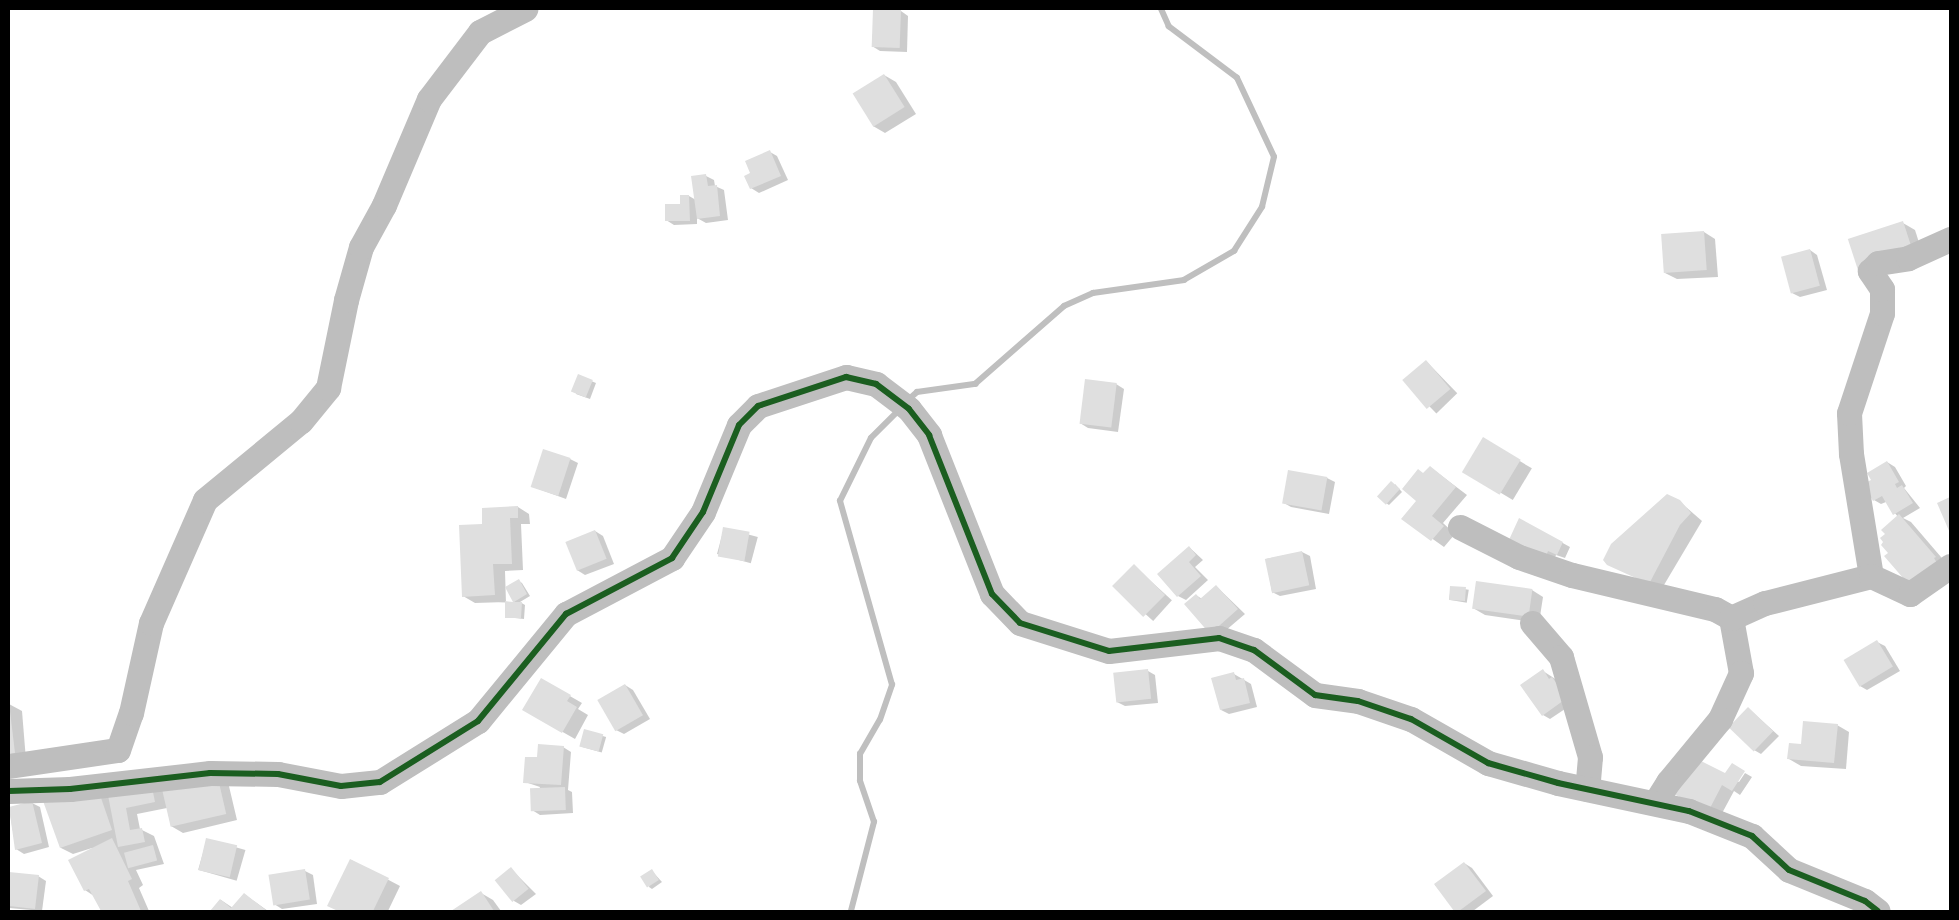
<!DOCTYPE html>
<style>
body{margin:0}
#map{position:relative;width:1959px;height:920px;overflow:hidden;background:#fff;font-family:Raleway,sans-serif}
div>[style]{position:absolute}
[style*='--x']{left:calc(var(--x)*1px);top:calc(var(--y)*1px);width:calc(var(--w)*1px);rotate:calc(var(--a)*1deg)}
.shadow>*{inset:0;background:#0003;transform-origin:0 0}
.stream>*{height:5.5px;margin:-2.75px;padding:0 2.75px;transform-origin:2.75px;border-radius:2.75px;background:#bfbfbf}
.building>*{inset:0;background:#dfdfdf;transform-origin:0 0}
.minor>*{height:25px;margin:-12.5px;padding:0 12.5px;transform-origin:12.5px;border-radius:12.5px;background:#bebebe}
.cycleway>*{height:6px;margin:-3px;padding:0 3px;transform-origin:3px;border-radius:3px;background:#1b5e20}
span{translate:-50% -50%;white-space:nowrap;text-align:center;line-height:1.15;-webkit-text-stroke:4.5px #fff;paint-order:stroke}
.frame{position:absolute;inset:0;border:10px solid #000;pointer-events:none}
</style>
<div id="map">
<div class="shadow">
<i style="clip-path:polygon(901px 11px,908px 16px,907px 52px,880px 51px,872px 46px)"></i>
<i style="clip-path:polygon(884px 75px,896px 82px,916px 114px,885px 133px,873px 126px)"></i>
<i style="clip-path:polygon(770px 152px,777px 156px,788px 180px,759px 193px,751px 188px,752px 174px)"></i>
<i style="clip-path:polygon(706px 176px,714px 180px,715px 186px,724px 190px,728px 220px,706px 223px,697px 218px,697px 224px,674px 225px,666px 220px,689px 196px,696px 200px)"></i>
<i style="clip-path:polygon(1903px 223px,1915px 230px,1924px 258px,1871px 276px)"></i>
<i style="clip-path:polygon(1704px 232px,1715px 239px,1718px 277px,1677px 279px,1665px 273px)"></i>
<i style="clip-path:polygon(1810px 250px,1817px 255px,1827px 290px,1800px 297px,1792px 293px)"></i>
<i style="left:1426px;top:361px;width:45px;height:29px;rotate:46deg"></i>
<i style="clip-path:polygon(579px 376px,596px 383px,590px 399px,576px 394px)"></i>
<i style="clip-path:polygon(1116px 384px,1124px 389px,1118px 432px,1088px 428px,1080px 423px)"></i>
<i style="left:1483px;top:439px;width:57px;height:37px;rotate:31deg"></i>
<i style="clip-path:polygon(570px 459px,578px 463px,566px 499px,533px 487px)"></i>
<i style="clip-path:polygon(1887px 462px,1895px 467px,1906px 486px,1904px 488px,1920px 508px,1903px 518px,1911px 522px,1947px 564px,1890px 553px,1898px 517px,1886px 502px,1881px 504px,1874px 500px,1872px 480px)"></i>
<i style="clip-path:polygon(1430px 467px,1467px 495px,1443px 523px,1455px 534px,1444px 547px,1403px 518px,1418px 501px,1424px 474px)"></i>
<i style="clip-path:polygon(1289px 471px,1327px 478px,1335px 482px,1329px 514px,1291px 507px,1284px 503px)"></i>
<i style="clip-path:polygon(1395px 484px,1402px 492px,1389px 505px,1386px 503px)"></i>
<i style="clip-path:polygon(1679px 501px,1702px 521px,1661px 590px,1616px 566px)"></i>
<i style="clip-path:polygon(518px 507px,529px 514px,530px 524px,521px 524px,523px 570px,505px 571px,506px 603px,515px 603px,507px 588px,519px 581px,522px 583px,530px 596px,520px 602px,525px 605px,524px 619px,506px 617px,506px 602px,475px 603px,463px 596px,483px 525px)"></i>
<i style="clip-path:polygon(1519px 519px,1570px 547px,1565px 558px,1556px 555px,1553px 562px)"></i>
<i style="left:724px;top:528px;width:35px;height:27px;rotate:15deg"></i>
<i style="clip-path:polygon(595px 531px,603px 536px,614px 564px,585px 575px,577px 570px)"></i>
<i style="clip-path:polygon(1189px 547px,1203px 560px,1195px 567px,1208px 580px,1186px 600px,1178px 596px)"></i>
<i style="clip-path:polygon(1302px 552px,1310px 556px,1316px 589px,1280px 596px,1272px 592px,1266px 559px)"></i>
<i style="left:1134px;top:566px;width:51px;height:28px;rotate:42deg"></i>
<i style="clip-path:polygon(1216px 586px,1245px 614px,1218px 637px,1196px 595px,1202px 599px)"></i>
<i style="left:1451px;top:587px;width:18px;height:13px;rotate:9deg"></i>
<i style="clip-path:polygon(1532px 590px,1543px 597px,1539px 623px,1485px 615px,1473px 608px)"></i>
<i style="clip-path:polygon(1877px 642px,1885px 646px,1900px 671px,1867px 690px,1860px 686px)"></i>
<i style="clip-path:polygon(1148px 671px,1155px 675px,1158px 703px,1125px 706px,1117px 702px)"></i>
<i style="clip-path:polygon(1543px 671px,1560px 682px,1574px 703px,1550px 719px,1543px 715px)"></i>
<i style="clip-path:polygon(1234px 674px,1251px 684px,1257px 707px,1229px 714px,1221px 710px)"></i>
<i style="clip-path:polygon(542px 680px,582px 703px,578px 709px,588px 715px,575px 739px,524px 710px)"></i>
<i style="clip-path:polygon(625px 685px,633px 690px,650px 719px,624px 734px,616px 730px)"></i>
<i style="clip-path:polygon(9px 704px,22px 711px,26px 760px,9px 761px)"></i>
<i style="clip-path:polygon(1749px 709px,1779px 736px,1761px 754px,1754px 750px)"></i>
<i style="clip-path:polygon(1837px 725px,1849px 732px,1846px 769px,1801px 766px,1789px 759px)"></i>
<i style="left:585px;top:731px;width:22px;height:16px;rotate:16deg"></i>
<i style="clip-path:polygon(563px 747px,571px 752px,568px 790px,572px 792px,573px 813px,540px 815px,532px 810px,540px 787px,525px 782px,538px 759px)"></i>
<i style="clip-path:polygon(1745px 773px,1752px 777px,1740px 795px,1734px 791px,1720px 817px,1685px 799px,1727px 775px,1739px 782px)"></i>
<i style="clip-path:polygon(228px 782px,237px 820px,183px 833px,171px 826px,167px 808px,137px 814px,140px 829px,154px 836px,164px 864px,136px 870px,143px 885px,139px 888px,149px 911px,102px 911px,94px 896px,85px 890px,92px 848px,73px 854px,61px 848px,45px 802px)"></i>
<i style="clip-path:polygon(32px 803px,40px 807px,49px 847px,24px 854px,16px 849px,9px 808px)"></i>
<i style="left:207px;top:839px;width:40px;height:32px;rotate:16deg"></i>
<i style="clip-path:polygon(351px 860px,400px 886px,388px 911px,339px 911px,329px 905px)"></i>
<i style="clip-path:polygon(1464px 863px,1472px 868px,1493px 896px,1473px 911px,1456px 911px,1435px 885px)"></i>
<i style="clip-path:polygon(511px 869px,536px 894px,521px 905px,514px 901px)"></i>
<i style="clip-path:polygon(305px 871px,313px 875px,317px 904px,282px 909px,274px 904px)"></i>
<i style="clip-path:polygon(652px 871px,662px 882px,652px 889px,649px 887px)"></i>
<i style="clip-path:polygon(9px 873px,38px 876px,46px 881px,42px 911px,9px 908px)"></i>
<i style="clip-path:polygon(481px 893px,493px 900px,501px 911px,454px 911px)"></i>
<i style="clip-path:polygon(244px 894px,268px 911px,212px 911px,221px 900px,233px 908px)"></i>
</div>
<div class="stream">
<i style="--x:907;--y:401;--w:13;--a:-42"></i>
<i style="--x:917;--y:392;--w:59;--a:-7.9"></i>
<i style="--x:975;--y:384;--w:118;--a:-41.2"></i>
<i style="--x:1064;--y:306;--w:32;--a:-24"></i>
<i style="--x:1093;--y:293;--w:92;--a:-8.1"></i>
<i style="--x:1184;--y:280;--w:58;--a:-30.1"></i>
<i style="--x:1234;--y:251;--w:52;--a:-57.5"></i>
<i style="--x:1262;--y:207;--w:51;--a:-76.5"></i>
<i style="--x:1274;--y:157;--w:87;--a:-115.1"></i>
<i style="--x:1237;--y:78;--w:85;--a:-143.1"></i>
<i style="--x:1169;--y:27;--w:20;--a:-114"></i>
<i style="--x:851;--y:911;--w:92;--a:-75.5"></i>
<i style="--x:874;--y:822;--w:43;--a:-108.9"></i>
<i style="--x:860;--y:781;--w:27;--a:-90"></i>
<i style="--x:860;--y:754;--w:39;--a:-60"></i>
<i style="--x:880;--y:720;--w:37;--a:-71"></i>
<i style="--x:892;--y:685;--w:191;--a:-105.8"></i>
<i style="--x:840;--y:501;--w:70;--a:-63.8"></i>
<i style="--x:871;--y:438;--w:40;--a:-45"></i>
</div>
<div class="building">
<i style="left:873px;top:9px;width:28px;height:38px;rotate:2deg"></i>
<i style="left:884px;top:74px;width:39px;height:37px;rotate:58deg"></i>
<i style="clip-path:polygon(770px 150px,781px 176px,750px 189px,744px 176px,750px 173px,745px 161px)"></i>
<i style="clip-path:polygon(706px 174px,708px 186px,717px 185px,720px 216px,697px 219px,691px 176px)"></i>
<i style="clip-path:polygon(680px 195px,689px 195px,690px 221px,665px 221px,665px 204px,680px 204px)"></i>
<i style="left:1903px;top:221px;width:33px;height:58px;rotate:72deg"></i>
<i style="left:1704px;top:231px;width:39px;height:43px;rotate:86deg"></i>
<i style="left:1810px;top:249px;width:38px;height:30px;rotate:75deg"></i>
<i style="left:1426px;top:360px;width:38px;height:31px;rotate:50deg"></i>
<i style="left:578px;top:374px;width:16px;height:19px;rotate:22deg"></i>
<i style="left:1085px;top:379px;width:32px;height:45px;rotate:7deg"></i>
<i style="left:1483px;top:437px;width:44px;height:41px;rotate:31deg"></i>
<i style="left:543px;top:449px;width:29px;height:40px;rotate:18deg"></i>
<i style="clip-path:polygon(1887px 461px,1899px 482px,1895px 484px,1897px 488px,1902px 485px,1913px 503px,1893px 515px,1882px 496px,1873px 501px,1863px 484px,1871px 480px,1867px 473px)"></i>
<i style="clip-path:polygon(1430px 466px,1456px 487px,1432px 516px,1444px 526px,1431px 541px,1401px 519px,1416px 501px,1402px 489px,1418px 469px,1423px 473px)"></i>
<i style="left:1288px;top:470px;width:40px;height:34px;rotate:10deg"></i>
<i style="left:1391px;top:481px;width:12px;height:21px;rotate:42deg"></i>
<i style="clip-path:polygon(1667px 494px,1680px 500px,1691px 513px,1680px 525px,1649px 584px,1607px 565px,1603px 560px,1611px 544px)"></i>
<i style="clip-path:polygon(1950px 497px,1950px 533px,1937px 503px)"></i>
<i style="clip-path:polygon(518px 506px,518px 518px,510px 518px,512px 564px,493px 564px,495px 595px,462px 597px,459px 525px,482px 524px,482px 508px)"></i>
<i style="clip-path:polygon(1899px 514px,1936px 557px,1934px 558px,1937px 563px,1910px 586px,1884px 556px,1888px 553px,1881px 545px,1883px 542px,1880px 538px,1885px 534px,1881px 530px)"></i>
<i style="clip-path:polygon(1519px 518px,1563px 542px,1557px 555px,1548px 551px,1545px 559px,1508px 542px)"></i>
<i style="left:723px;top:527px;width:27px;height:30px;rotate:10deg"></i>
<i style="left:595px;top:530px;width:31px;height:32px;rotate:68deg"></i>
<i style="clip-path:polygon(1189px 546px,1196px 555px,1189px 562px,1201px 576px,1177px 597px,1157px 574px)"></i>
<i style="left:1302px;top:551px;width:35px;height:38px;rotate:78deg"></i>
<i style="left:1134px;top:564px;width:44px;height:31px;rotate:45deg"></i>
<i style="clip-path:polygon(519px 579px,527px 594px,514px 602px,522px 602px,521px 618px,505px 618px,505px 601px,513px 602px,505px 587px)"></i>
<i style="left:1476px;top:581px;width:57px;height:28px;rotate:8deg"></i>
<i style="clip-path:polygon(1216px 585px,1238px 609px,1210px 634px,1184px 604px,1196px 594px,1200px 599px)"></i>
<i style="left:1450px;top:586px;width:16px;height:14px;rotate:4deg"></i>
<i style="left:1877px;top:640px;width:31px;height:39px;rotate:59deg"></i>
<i style="left:1148px;top:669px;width:30px;height:35px;rotate:84deg"></i>
<i style="clip-path:polygon(1543px 669px,1549px 679px,1552px 677px,1567px 698px,1542px 716px,1520px 685px)"></i>
<i style="clip-path:polygon(1234px 672px,1236px 680px,1244px 678px,1250px 703px,1220px 710px,1211px 678px)"></i>
<i style="clip-path:polygon(541px 678px,571px 695px,567px 701px,577px 707px,562px 733px,522px 710px)"></i>
<i style="left:625px;top:684px;width:36px;height:32px;rotate:60deg"></i>
<i style="clip-path:polygon(9px 703px,15px 753px,9px 754px)"></i>
<i style="left:1748px;top:707px;width:35px;height:28px;rotate:44deg"></i>
<i style="clip-path:polygon(1803px 721px,1838px 724px,1834px 763px,1787px 759px,1789px 743px,1801px 744px)"></i>
<i style="left:584px;top:729px;width:20px;height:18px;rotate:15deg"></i>
<i style="clip-path:polygon(538px 744px,564px 746px,561px 785px,523px 783px,525px 757px,537px 757px)"></i>
<i style="clip-path:polygon(1691px 756px,1725px 773px,1732px 763px,1745px 771px,1732px 791px,1722px 785px,1708px 812px,1672px 793px)"></i>
<i style="left:217px;top:774px;width:41px;height:57px;rotate:77deg"></i>
<i style="clip-path:polygon(151px 782px,155px 802px,126px 808px,130px 830px,142px 828px,145px 842px,118px 847px,107px 790px)"></i>
<i style="left:565px;top:787px;width:23px;height:35px;rotate:88deg"></i>
<i style="clip-path:polygon(98px 789px,112px 830px,60px 848px,43px 801px)"></i>
<i style="clip-path:polygon(32px 801px,42px 843px,15px 850px,9px 807px)"></i>
<i style="clip-path:polygon(112px 838px,132px 879px,128px 881px,141px 911px,101px 911px,89px 889px,84px 891px,68px 860px)"></i>
<i style="left:206px;top:838px;width:32px;height:33px;rotate:13deg"></i>
<i style="left:153px;top:845px;width:16px;height:30px;rotate:75deg"></i>
<i style="clip-path:polygon(350px 859px,389px 878px,373px 911px,338px 911px,327px 906px)"></i>
<i style="clip-path:polygon(1464px 862px,1486px 891px,1459px 911px,1454px 911px,1434px 884px)"></i>
<i style="left:511px;top:867px;width:28px;height:21px;rotate:51deg"></i>
<i style="left:305px;top:869px;width:31px;height:37px;rotate:81deg"></i>
<i style="left:652px;top:869px;width:13px;height:14px;rotate:58deg"></i>
<i style="clip-path:polygon(9px 872px,39px 875px,35px 909px,9px 906px)"></i>
<i style="clip-path:polygon(481px 891px,494px 911px,451px 911px)"></i>
<i style="clip-path:polygon(244px 893px,267px 911px,210px 911px,220px 899px,231px 908px)"></i>
</div>
<div class="minor">
<i style="--x:1460;--y:527;--w:66;--a:27"></i>
<i style="--x:1519;--y:557;--w:56;--a:18.8"></i>
<i style="--x:1572;--y:575;--w:147;--a:13.4"></i>
<i style="--x:1715;--y:609;--w:18;--a:29"></i>
<i style="--x:1731;--y:618;--w:56;--a:79.7"></i>
<i style="--x:1741;--y:673;--w:51;--a:114.5"></i>
<i style="--x:1720;--y:719;--w:82;--a:129.5"></i>
<i style="--x:1668;--y:782;--w:25;--a:122"></i>
<i style="--x:1871;--y:576;--w:124;--a:-99.3"></i>
<i style="--x:1851;--y:454;--w:41;--a:-92.8"></i>
<i style="--x:1849;--y:413;--w:105;--a:-71.7"></i>
<i style="--x:1882;--y:313;--w:24;--a:-90"></i>
<i style="--x:1882;--y:289;--w:22;--a:-124"></i>
<i style="--x:1870;--y:271;--w:11;--a:-45"></i>
<i style="--x:1878;--y:263;--w:30;--a:-9"></i>
<i style="--x:1908;--y:258;--w:46;--a:-24.3"></i>
<i style="--x:1731;--y:618;--w:37;--a:-24"></i>
<i style="--x:1765;--y:603;--w:109;--a:-14.3"></i>
<i style="--x:1871;--y:576;--w:43;--a:24.8"></i>
<i style="--x:1910;--y:594;--w:49;--a:-35"></i>
<i style="--x:1532;--y:623;--w:45;--a:49.5"></i>
<i style="--x:1561;--y:657;--w:104;--a:73.8"></i>
<i style="--x:1590;--y:757;--w:32;--a:95"></i>
<i style="--x:9;--y:766;--w:110;--a:-8.4"></i>
<i style="--x:118;--y:750;--w:39;--a:-71"></i>
<i style="--x:131;--y:713;--w:92;--a:-77.5"></i>
<i style="--x:151;--y:623;--w:134;--a:-66.3"></i>
<i style="--x:205;--y:500;--w:124;--a:-39.5"></i>
<i style="--x:301;--y:421;--w:43;--a:-50.7"></i>
<i style="--x:328;--y:388;--w:90;--a:-78.4"></i>
<i style="--x:346;--y:300;--w:55;--a:-74.2"></i>
<i style="--x:361;--y:247;--w:48;--a:-61.3"></i>
<i style="--x:384;--y:205;--w:115;--a:-67"></i>
<i style="--x:429;--y:99;--w:84;--a:-52.7"></i>
<i style="--x:480;--y:32;--w:51;--a:-27.1"></i>
<i style="--x:9;--y:791;--w:61;--a:-1.9"></i>
<i style="--x:70;--y:789;--w:141;--a:-6.5"></i>
<i style="--x:210;--y:773;--w:68;--a:0.8"></i>
<i style="--x:278;--y:774;--w:64;--a:10.8"></i>
<i style="--x:341;--y:786;--w:39;--a:-6"></i>
<i style="--x:380;--y:782;--w:115;--a:-31.9"></i>
<i style="--x:478;--y:721;--w:139;--a:-50.6"></i>
<i style="--x:566;--y:614;--w:120;--a:-27.8"></i>
<i style="--x:672;--y:558;--w:55;--a:-56"></i>
<i style="--x:703;--y:512;--w:94;--a:-67.5"></i>
<i style="--x:739;--y:425;--w:27;--a:-45"></i>
<i style="--x:758;--y:406;--w:93;--a:-18.2"></i>
<i style="--x:846;--y:377;--w:31;--a:13"></i>
<i style="--x:876;--y:384;--w:41;--a:37.1"></i>
<i style="--x:909;--y:409;--w:33;--a:52"></i>
<i style="--x:929;--y:435;--w:171;--a:68.4"></i>
<i style="--x:992;--y:594;--w:40;--a:46"></i>
<i style="--x:1020;--y:623;--w:93;--a:17.5"></i>
<i style="--x:1109;--y:651;--w:111;--a:-6.7"></i>
<i style="--x:1219;--y:638;--w:37;--a:19"></i>
<i style="--x:1254;--y:650;--w:76;--a:36.4"></i>
<i style="--x:1315;--y:695;--w:43;--a:7.9"></i>
<i style="--x:1358;--y:701;--w:56;--a:18.8"></i>
<i style="--x:1411;--y:719;--w:89;--a:29.7"></i>
<i style="--x:1488;--y:763;--w:73;--a:15.9"></i>
<i style="--x:1558;--y:783;--w:134;--a:12.1"></i>
<i style="--x:1689;--y:811;--w:68;--a:21.6"></i>
<i style="--x:1752;--y:836;--w:50;--a:42.6"></i>
<i style="--x:1789;--y:870;--w:82;--a:22.2"></i>
<i style="--x:1865;--y:901;--w:16;--a:38"></i>
</div>
<div class="cycleway">
<i style="--x:9;--y:791;--w:61;--a:-1.9"></i>
<i style="--x:70;--y:789;--w:141;--a:-6.5"></i>
<i style="--x:210;--y:773;--w:68;--a:0.8"></i>
<i style="--x:278;--y:774;--w:64;--a:10.8"></i>
<i style="--x:341;--y:786;--w:39;--a:-6"></i>
<i style="--x:380;--y:782;--w:115;--a:-31.9"></i>
<i style="--x:478;--y:721;--w:139;--a:-50.6"></i>
<i style="--x:566;--y:614;--w:120;--a:-27.8"></i>
<i style="--x:672;--y:558;--w:55;--a:-56"></i>
<i style="--x:703;--y:512;--w:94;--a:-67.5"></i>
<i style="--x:739;--y:425;--w:27;--a:-45"></i>
<i style="--x:758;--y:406;--w:93;--a:-18.2"></i>
<i style="--x:846;--y:377;--w:31;--a:13"></i>
<i style="--x:876;--y:384;--w:41;--a:37.1"></i>
<i style="--x:909;--y:409;--w:33;--a:52"></i>
<i style="--x:929;--y:435;--w:171;--a:68.4"></i>
<i style="--x:992;--y:594;--w:40;--a:46"></i>
<i style="--x:1020;--y:623;--w:93;--a:17.5"></i>
<i style="--x:1109;--y:651;--w:111;--a:-6.7"></i>
<i style="--x:1219;--y:638;--w:37;--a:19"></i>
<i style="--x:1254;--y:650;--w:76;--a:36.4"></i>
<i style="--x:1315;--y:695;--w:43;--a:7.9"></i>
<i style="--x:1358;--y:701;--w:56;--a:18.8"></i>
<i style="--x:1411;--y:719;--w:89;--a:29.7"></i>
<i style="--x:1488;--y:763;--w:73;--a:15.9"></i>
<i style="--x:1558;--y:783;--w:134;--a:12.1"></i>
<i style="--x:1689;--y:811;--w:68;--a:21.6"></i>
<i style="--x:1752;--y:836;--w:50;--a:42.6"></i>
<i style="--x:1789;--y:870;--w:82;--a:22.2"></i>
<i style="--x:1865;--y:901;--w:16;--a:38"></i>
</div>
<div class="frame"></div>
</div>
